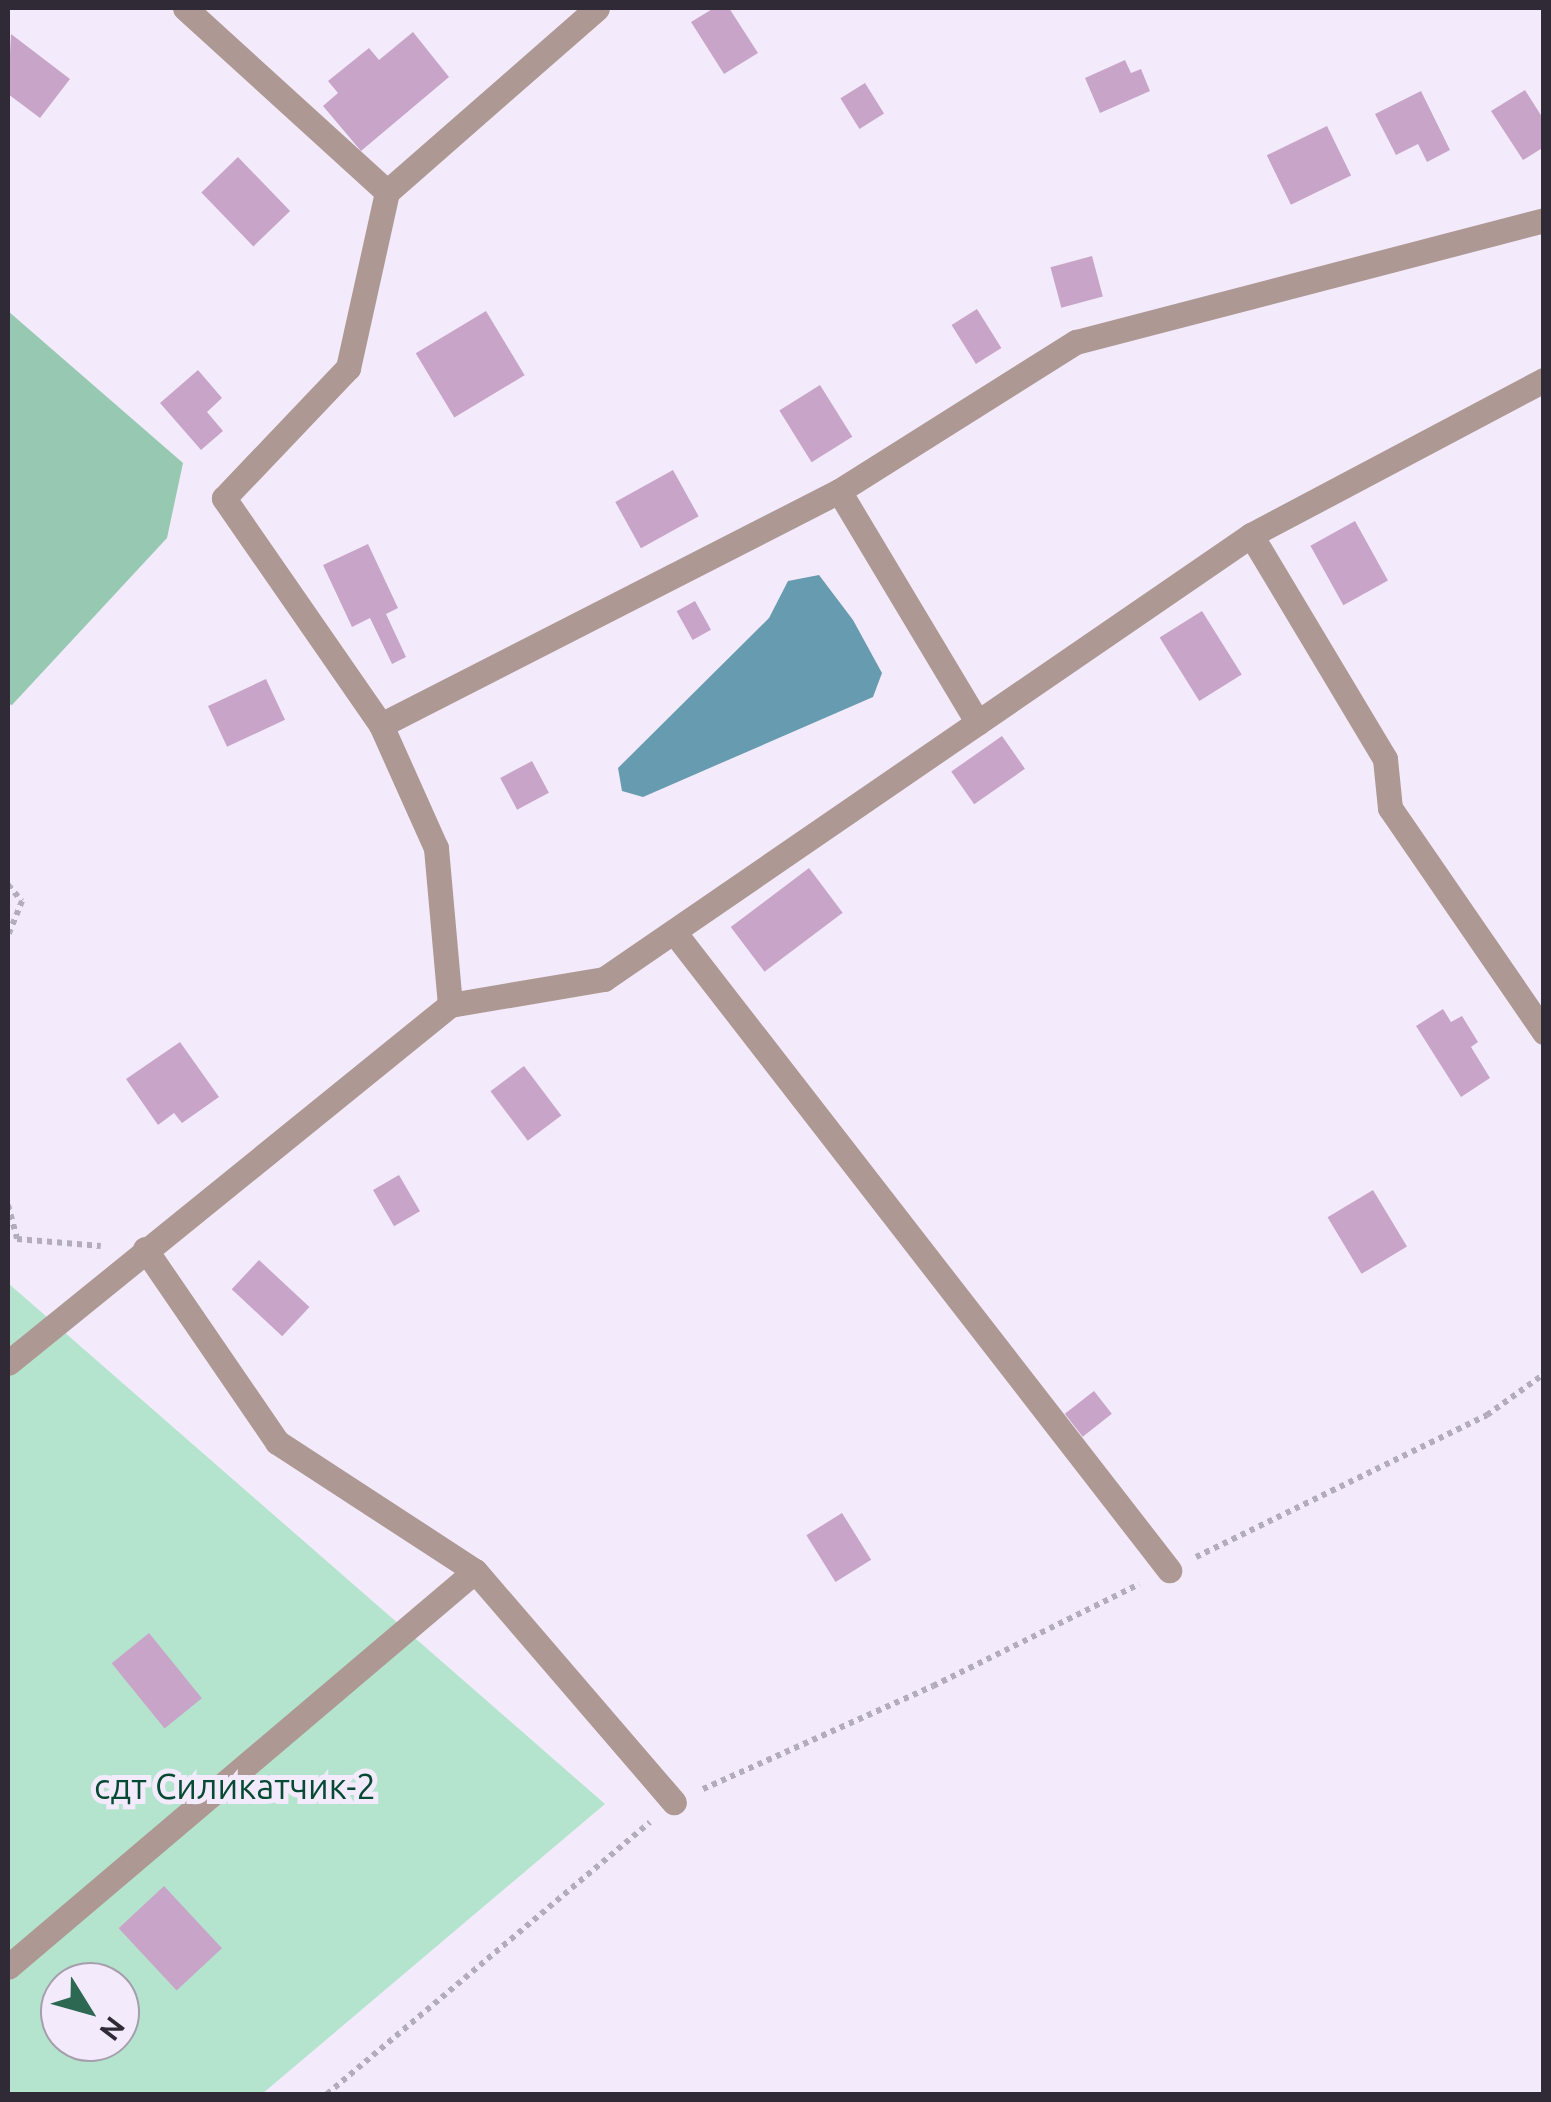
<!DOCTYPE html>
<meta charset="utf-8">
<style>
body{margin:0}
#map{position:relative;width:1551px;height:2102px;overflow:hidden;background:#f3ebfc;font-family:Ubuntu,sans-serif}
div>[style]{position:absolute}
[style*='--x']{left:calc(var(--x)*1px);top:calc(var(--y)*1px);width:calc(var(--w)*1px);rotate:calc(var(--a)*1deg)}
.green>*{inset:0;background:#b5e4ce}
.forest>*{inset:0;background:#97c9b2}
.water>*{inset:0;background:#679baf}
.building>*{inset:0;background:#c8a5c8;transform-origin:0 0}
.path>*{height:6px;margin-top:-3px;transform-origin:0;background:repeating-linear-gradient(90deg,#b3acbb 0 5px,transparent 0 10px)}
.street>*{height:25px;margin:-12.5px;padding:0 12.5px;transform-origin:12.5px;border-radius:12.5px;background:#ae9893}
span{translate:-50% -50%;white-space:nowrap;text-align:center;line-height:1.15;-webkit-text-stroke:10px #f3ebfc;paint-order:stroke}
.park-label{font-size:35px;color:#064a34}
.frame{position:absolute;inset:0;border:10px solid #2f2a35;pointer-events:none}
.north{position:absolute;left:40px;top:1962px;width:100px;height:100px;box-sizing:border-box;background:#f3ebfc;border:2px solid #a59eac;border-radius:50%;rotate:127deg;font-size:28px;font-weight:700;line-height:40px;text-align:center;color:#2f2a35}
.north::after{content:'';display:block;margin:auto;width:35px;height:45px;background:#2d6852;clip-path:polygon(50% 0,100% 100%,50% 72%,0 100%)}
</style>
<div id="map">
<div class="green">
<i style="clip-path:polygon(evenodd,8px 1283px,605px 1804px,262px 2094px,8px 2094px,8px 1283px,60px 1982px,120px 1982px,120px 2042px,60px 2042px,60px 1982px)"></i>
</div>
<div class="forest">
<i style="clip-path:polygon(8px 311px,183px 463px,167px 538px,12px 705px,8px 704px)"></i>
</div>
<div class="water">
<i style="clip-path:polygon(819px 575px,853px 620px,882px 673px,873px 697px,643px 797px,622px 791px,618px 768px,769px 618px,788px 581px)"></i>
</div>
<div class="building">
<i style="clip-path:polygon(714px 8px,729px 8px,758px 53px,724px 74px,691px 22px)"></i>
<i style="clip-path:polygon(413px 32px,449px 77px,361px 151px,323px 106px,338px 93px,328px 81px,369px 48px,379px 60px)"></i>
<i style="clip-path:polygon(11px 34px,70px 79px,40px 118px,8px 94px)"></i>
<i style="clip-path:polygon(1125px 60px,1131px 73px,1141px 69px,1150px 91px,1100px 113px,1085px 78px)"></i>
<i style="left:865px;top:83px;width:36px;height:29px;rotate:58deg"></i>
<i style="clip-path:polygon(1525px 90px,1544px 120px,1544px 147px,1523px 160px,1491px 111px)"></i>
<i style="clip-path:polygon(1421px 91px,1450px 150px,1427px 162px,1418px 144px,1396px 155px,1375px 114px)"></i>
<i style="left:1327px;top:126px;width:55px;height:67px;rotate:64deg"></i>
<i style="left:238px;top:157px;width:75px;height:51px;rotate:46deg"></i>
<i style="left:1092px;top:256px;width:42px;height:43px;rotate:75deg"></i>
<i style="left:977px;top:309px;width:46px;height:30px;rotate:58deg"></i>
<i style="left:486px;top:311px;width:75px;height:82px;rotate:59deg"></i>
<i style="clip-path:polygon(198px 370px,222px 398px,207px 412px,223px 431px,201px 450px,160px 403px)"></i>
<i style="left:820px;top:385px;width:61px;height:48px;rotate:58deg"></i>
<i style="left:673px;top:470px;width:53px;height:66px;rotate:61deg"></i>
<i style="left:1355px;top:521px;width:68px;height:51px;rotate:61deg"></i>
<i style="clip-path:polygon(368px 544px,398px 608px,386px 614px,406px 657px,392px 664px,370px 618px,352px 627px,323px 565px)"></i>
<i style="left:695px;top:601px;width:33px;height:21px;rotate:61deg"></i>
<i style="left:1202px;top:611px;width:75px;height:50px;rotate:58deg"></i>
<i style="left:266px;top:679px;width:45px;height:64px;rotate:65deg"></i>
<i style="left:1002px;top:736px;width:40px;height:62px;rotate:55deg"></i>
<i style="left:532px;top:761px;width:36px;height:36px;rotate:62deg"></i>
<i style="left:809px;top:868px;width:56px;height:98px;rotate:53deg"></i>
<i style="clip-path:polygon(1443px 1009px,1451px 1022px,1462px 1016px,1478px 1042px,1471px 1047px,1490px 1078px,1461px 1097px,1416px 1026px)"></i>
<i style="clip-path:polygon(180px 1042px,219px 1097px,182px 1123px,174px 1113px,158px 1125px,126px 1079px)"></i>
<i style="left:524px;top:1066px;width:62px;height:42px;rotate:53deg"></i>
<i style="left:399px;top:1175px;width:42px;height:30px;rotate:60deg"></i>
<i style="left:1373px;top:1190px;width:66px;height:53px;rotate:59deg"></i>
<i style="left:259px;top:1260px;width:69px;height:40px;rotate:43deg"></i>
<i style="left:1094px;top:1391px;width:29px;height:37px;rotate:52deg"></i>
<i style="left:842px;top:1513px;width:55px;height:42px;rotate:58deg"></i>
<i style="left:149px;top:1633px;width:84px;height:48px;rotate:51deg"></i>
<i style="left:164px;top:1886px;width:85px;height:62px;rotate:47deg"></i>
</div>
<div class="path">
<i style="--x:8;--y:885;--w:21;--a:49"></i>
<i style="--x:22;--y:901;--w:37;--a:112"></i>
<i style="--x:8;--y:1205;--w:35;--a:75"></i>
<i style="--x:17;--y:1239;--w:84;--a:4.8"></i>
<i style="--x:1196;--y:1557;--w:324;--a:-26"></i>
<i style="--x:1487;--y:1415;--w:70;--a:-35.7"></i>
<i style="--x:703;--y:1789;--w:252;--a:-24.1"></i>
<i style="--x:933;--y:1686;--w:230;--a:-26.3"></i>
<i style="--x:327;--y:2094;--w:422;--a:-40.1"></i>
</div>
<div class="street">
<i style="--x:185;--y:8;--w:273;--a:42.3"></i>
<i style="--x:839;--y:491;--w:280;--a:-32.2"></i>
<i style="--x:1076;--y:342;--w:484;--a:-14.6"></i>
<i style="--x:1251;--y:535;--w:261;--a:59.1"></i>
<i style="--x:1385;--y:759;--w:49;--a:84.2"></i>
<i style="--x:1390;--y:808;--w:272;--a:55.5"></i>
<i style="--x:381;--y:725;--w:276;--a:-124.7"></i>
<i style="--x:224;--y:498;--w:180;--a:-46.4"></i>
<i style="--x:348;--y:368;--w:180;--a:-77.5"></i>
<i style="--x:387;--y:192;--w:279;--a:-41.2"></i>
<i style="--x:674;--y:932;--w:808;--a:52.19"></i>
<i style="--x:450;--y:1005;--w:158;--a:-95.1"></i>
<i style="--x:436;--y:848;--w:135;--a:-114.1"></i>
<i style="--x:381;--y:725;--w:514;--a:-27.06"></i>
<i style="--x:839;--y:491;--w:270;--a:59.1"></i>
<i style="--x:145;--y:1249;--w:234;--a:55.6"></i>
<i style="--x:277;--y:1442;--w:236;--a:33.1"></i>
<i style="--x:475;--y:1571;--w:305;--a:49.3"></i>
<i style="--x:8;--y:1363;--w:569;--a:-39.01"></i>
<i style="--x:450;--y:1005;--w:156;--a:-9.6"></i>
<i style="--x:604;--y:979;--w:785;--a:-34.46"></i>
<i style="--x:1251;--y:535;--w:331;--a:-27.9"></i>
<i style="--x:8;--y:1967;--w:612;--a:-40.3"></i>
</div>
<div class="park-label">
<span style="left:235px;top:1786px">сдт Силикатчик-2</span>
</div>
<div class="frame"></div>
<div class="north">N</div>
</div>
